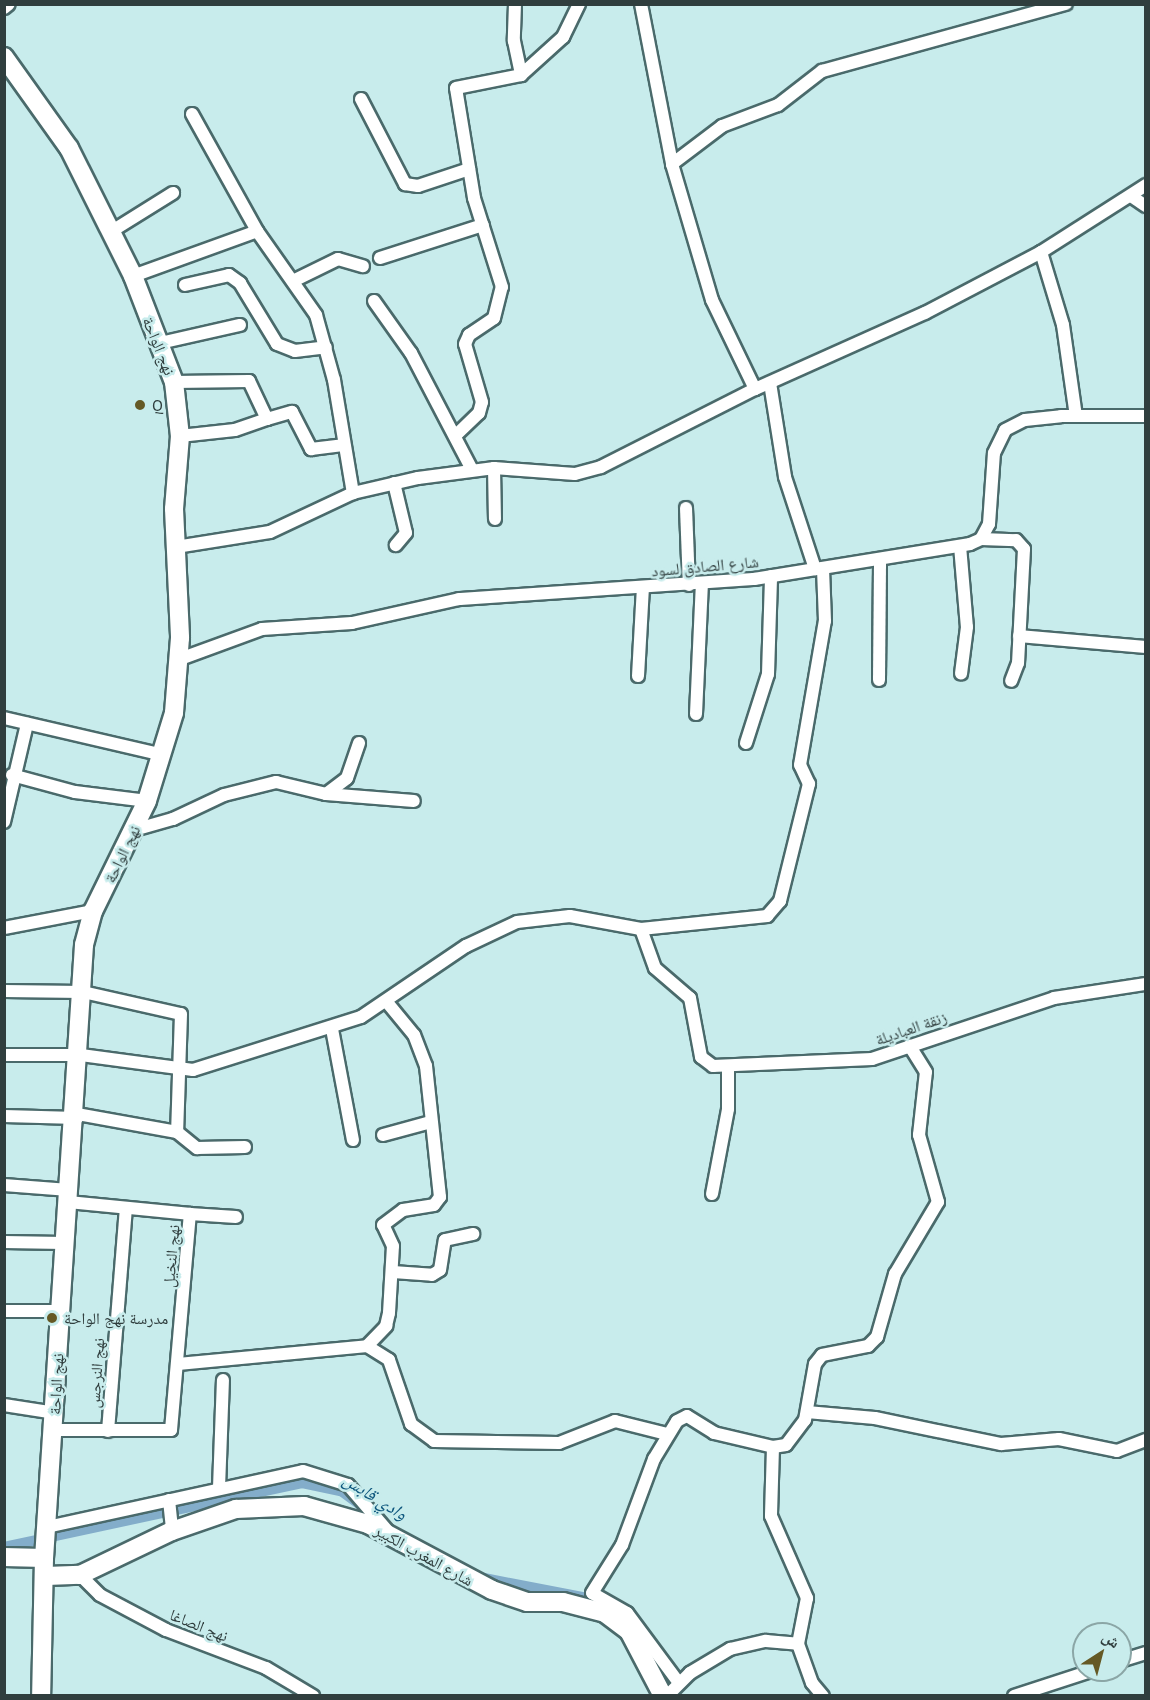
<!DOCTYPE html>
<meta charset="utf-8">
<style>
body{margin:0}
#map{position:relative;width:1150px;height:1700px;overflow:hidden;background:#c8ecec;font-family:"PT Sans","Noto Naskh Arabic",sans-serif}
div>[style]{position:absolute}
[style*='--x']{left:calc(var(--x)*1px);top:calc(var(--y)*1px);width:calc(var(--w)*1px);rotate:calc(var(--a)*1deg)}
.canal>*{height:10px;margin:-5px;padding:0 5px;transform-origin:5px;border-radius:5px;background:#83adca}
.roads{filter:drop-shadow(2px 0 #4a6a6b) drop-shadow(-2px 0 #4a6a6b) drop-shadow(0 2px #4a6a6b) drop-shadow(0 -2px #4a6a6b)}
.street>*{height:12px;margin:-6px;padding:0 6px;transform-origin:6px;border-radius:6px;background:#fff}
.secondary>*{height:18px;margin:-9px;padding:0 9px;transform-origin:9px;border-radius:9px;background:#fff}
.dots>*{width:16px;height:16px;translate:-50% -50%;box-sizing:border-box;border:3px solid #c8ecec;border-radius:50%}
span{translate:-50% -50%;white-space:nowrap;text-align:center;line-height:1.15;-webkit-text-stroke:5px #c8ecec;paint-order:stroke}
.street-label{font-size:16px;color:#303e3e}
.poi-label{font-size:16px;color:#303e3e}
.left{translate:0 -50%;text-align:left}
.water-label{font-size:18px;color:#0d567d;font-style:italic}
.frame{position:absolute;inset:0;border:6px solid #303e3e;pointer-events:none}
.north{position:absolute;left:1072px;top:1622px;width:60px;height:60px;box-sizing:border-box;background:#c8ecec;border:2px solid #8ba6a6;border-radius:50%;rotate:36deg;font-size:16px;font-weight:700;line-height:24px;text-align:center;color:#303e3e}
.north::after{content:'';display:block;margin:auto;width:21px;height:27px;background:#655925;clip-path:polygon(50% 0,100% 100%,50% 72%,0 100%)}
</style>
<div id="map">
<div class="canal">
<i style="--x:4;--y:1547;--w:305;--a:-12.1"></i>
<i style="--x:302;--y:1483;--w:40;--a:12"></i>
<i style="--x:341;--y:1491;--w:27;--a:36"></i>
<i style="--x:479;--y:1577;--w:121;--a:10.9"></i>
</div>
<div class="roads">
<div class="street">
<i style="--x:515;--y:4;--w:37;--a:92"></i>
<i style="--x:514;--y:41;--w:35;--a:78"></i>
<i style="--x:641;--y:4;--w:163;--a:79"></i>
<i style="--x:4;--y:8;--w:6;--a:-39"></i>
<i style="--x:361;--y:99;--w:96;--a:62.6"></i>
<i style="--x:405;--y:184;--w:13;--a:9"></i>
<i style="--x:418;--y:186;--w:54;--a:-18.4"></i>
<i style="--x:192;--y:114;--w:134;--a:60.9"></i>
<i style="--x:257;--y:231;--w:103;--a:54.9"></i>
<i style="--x:316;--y:315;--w:67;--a:74.5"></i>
<i style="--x:334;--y:380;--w:115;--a:80.5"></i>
<i style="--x:1131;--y:196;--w:18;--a:34"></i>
<i style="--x:112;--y:231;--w:72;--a:-31.9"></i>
<i style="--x:1041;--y:252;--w:76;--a:73.2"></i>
<i style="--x:1063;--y:325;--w:92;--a:81.9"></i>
<i style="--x:380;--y:258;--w:108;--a:-17.8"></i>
<i style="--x:133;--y:276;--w:132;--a:-19.9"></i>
<i style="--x:293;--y:281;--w:50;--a:-26.1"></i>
<i style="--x:338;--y:259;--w:26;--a:16"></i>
<i style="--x:185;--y:285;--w:45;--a:-12.8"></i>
<i style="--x:229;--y:275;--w:14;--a:36"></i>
<i style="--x:240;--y:283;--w:71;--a:58.8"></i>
<i style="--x:277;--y:344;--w:19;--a:21"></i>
<i style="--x:295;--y:351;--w:31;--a:-7"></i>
<i style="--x:374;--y:301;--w:64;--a:54.6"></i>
<i style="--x:411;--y:353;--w:130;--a:62.4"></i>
<i style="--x:160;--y:343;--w:82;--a:-12.7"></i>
<i style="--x:174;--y:382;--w:75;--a:-0.8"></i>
<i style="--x:249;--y:381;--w:42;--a:64.7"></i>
<i style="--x:267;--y:419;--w:26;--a:-16"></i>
<i style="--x:292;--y:412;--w:42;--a:62.8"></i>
<i style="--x:311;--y:449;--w:32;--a:-7"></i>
<i style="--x:770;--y:383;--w:95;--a:80.9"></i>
<i style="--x:785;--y:477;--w:97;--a:71.9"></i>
<i style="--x:755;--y:389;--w:99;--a:-115.8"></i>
<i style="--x:712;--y:300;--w:142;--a:-106.4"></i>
<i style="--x:672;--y:164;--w:63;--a:-37.2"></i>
<i style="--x:722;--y:126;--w:60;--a:-20.6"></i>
<i style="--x:778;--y:105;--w:56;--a:-37.7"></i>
<i style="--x:822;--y:71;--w:253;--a:-15.4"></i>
<i style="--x:180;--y:436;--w:55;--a:-6.2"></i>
<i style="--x:235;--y:430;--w:34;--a:-19"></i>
<i style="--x:455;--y:436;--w:33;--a:-44"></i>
<i style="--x:479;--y:413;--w:11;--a:-75"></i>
<i style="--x:482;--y:402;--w:60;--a:-106.3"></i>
<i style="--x:465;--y:344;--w:10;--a:-66"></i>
<i style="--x:469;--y:335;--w:30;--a:-34"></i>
<i style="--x:494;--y:318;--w:32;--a:-76"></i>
<i style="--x:502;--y:287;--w:93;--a:-107.5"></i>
<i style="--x:474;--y:198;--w:111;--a:-99.3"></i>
<i style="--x:456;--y:88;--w:66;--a:-11.3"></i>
<i style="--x:521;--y:75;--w:57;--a:-42.1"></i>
<i style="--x:563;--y:37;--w:37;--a:-64"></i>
<i style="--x:494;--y:468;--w:51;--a:88.9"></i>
<i style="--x:394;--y:483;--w:51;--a:76.5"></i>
<i style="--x:406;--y:533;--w:16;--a:130"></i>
<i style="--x:686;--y:508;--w:77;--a:87.8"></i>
<i style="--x:981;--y:539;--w:35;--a:2"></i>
<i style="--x:1016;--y:540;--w:12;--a:48"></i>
<i style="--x:1024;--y:549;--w:114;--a:93"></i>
<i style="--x:1018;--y:663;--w:19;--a:111"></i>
<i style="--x:960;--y:546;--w:81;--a:85.1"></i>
<i style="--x:967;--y:627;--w:47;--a:97.3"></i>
<i style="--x:176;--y:547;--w:95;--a:-9.1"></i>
<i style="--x:270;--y:532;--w:92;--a:-25.2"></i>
<i style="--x:353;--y:493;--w:67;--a:-13"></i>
<i style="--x:418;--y:478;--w:77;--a:-7.5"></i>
<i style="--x:494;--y:468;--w:81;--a:4.2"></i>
<i style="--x:575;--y:474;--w:27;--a:-15"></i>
<i style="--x:601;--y:467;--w:173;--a:-26.9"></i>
<i style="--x:755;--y:389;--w:186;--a:-24.1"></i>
<i style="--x:925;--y:313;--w:131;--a:-27.7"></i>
<i style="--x:1041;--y:252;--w:125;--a:-32.5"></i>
<i style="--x:1019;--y:636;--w:127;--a:5"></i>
<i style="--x:180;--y:659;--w:87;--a:-20.1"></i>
<i style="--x:262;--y:629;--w:90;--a:-3.8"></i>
<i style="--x:352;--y:623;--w:110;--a:-12.6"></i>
<i style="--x:459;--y:599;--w:296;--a:-3.9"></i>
<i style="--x:754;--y:579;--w:219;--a:-9.2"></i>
<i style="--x:970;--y:544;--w:12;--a:-24"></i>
<i style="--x:981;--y:539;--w:17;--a:-62"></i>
<i style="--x:989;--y:524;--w:71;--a:-86"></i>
<i style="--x:994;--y:453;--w:25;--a:-64"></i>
<i style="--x:1005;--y:430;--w:22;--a:-27"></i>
<i style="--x:1025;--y:420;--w:36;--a:-6"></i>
<i style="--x:1061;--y:416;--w:85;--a:0"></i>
<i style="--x:638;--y:676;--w:89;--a:-86.8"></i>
<i style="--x:879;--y:680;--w:121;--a:-89.5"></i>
<i style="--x:696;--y:714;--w:130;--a:-87.4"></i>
<i style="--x:4;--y:718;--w:163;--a:13.1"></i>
<i style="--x:746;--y:743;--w:72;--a:-72.3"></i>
<i style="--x:768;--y:674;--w:98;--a:-88.2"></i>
<i style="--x:12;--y:775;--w:65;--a:15.1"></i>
<i style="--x:75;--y:792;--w:73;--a:7.1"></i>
<i style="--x:326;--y:794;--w:26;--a:-37"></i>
<i style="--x:347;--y:778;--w:37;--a:-71"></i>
<i style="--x:4;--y:822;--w:101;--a:-76.8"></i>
<i style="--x:134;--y:830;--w:41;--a:-15.8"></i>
<i style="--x:173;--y:819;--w:56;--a:-25.2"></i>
<i style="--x:224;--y:795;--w:54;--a:-14"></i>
<i style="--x:276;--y:782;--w:51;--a:13.5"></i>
<i style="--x:326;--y:794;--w:88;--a:4.5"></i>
<i style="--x:4;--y:928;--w:91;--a:-10.8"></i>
<i style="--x:641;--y:929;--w:41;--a:70.3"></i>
<i style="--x:655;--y:968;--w:46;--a:40.6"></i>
<i style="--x:690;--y:998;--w:60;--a:79.4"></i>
<i style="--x:701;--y:1057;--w:15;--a:37"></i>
<i style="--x:713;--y:1066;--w:159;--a:-2.5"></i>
<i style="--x:872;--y:1059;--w:192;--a:-18.5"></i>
<i style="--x:1054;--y:998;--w:93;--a:-8.7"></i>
<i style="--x:4;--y:991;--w:79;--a:0.7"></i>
<i style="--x:83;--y:992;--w:100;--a:12.7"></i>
<i style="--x:181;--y:1014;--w:118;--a:91.9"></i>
<i style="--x:177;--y:1132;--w:102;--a:-169.8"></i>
<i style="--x:332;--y:1029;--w:113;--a:79.3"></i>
<i style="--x:4;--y:1055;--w:77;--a:0"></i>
<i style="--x:81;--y:1055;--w:113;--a:7.6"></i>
<i style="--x:193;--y:1070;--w:176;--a:-17.5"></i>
<i style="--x:361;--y:1017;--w:127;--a:-34.1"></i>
<i style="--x:466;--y:946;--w:56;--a:-25.2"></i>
<i style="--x:517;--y:922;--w:53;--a:-6.5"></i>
<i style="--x:570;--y:916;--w:72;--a:10.4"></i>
<i style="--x:641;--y:929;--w:127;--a:-5.9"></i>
<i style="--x:767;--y:916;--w:20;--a:-49"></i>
<i style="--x:780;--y:901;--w:121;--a:-76.1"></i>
<i style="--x:809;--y:784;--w:21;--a:-115"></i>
<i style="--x:800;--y:765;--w:146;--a:-80.2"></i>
<i style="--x:825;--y:621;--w:53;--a:-92.2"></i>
<i style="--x:4;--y:1116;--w:73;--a:1.6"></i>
<i style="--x:177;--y:1132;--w:26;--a:39"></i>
<i style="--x:197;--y:1148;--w:48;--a:-1.2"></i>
<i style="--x:383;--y:1135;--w:50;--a:-15.2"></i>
<i style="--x:4;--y:1185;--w:65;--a:4.4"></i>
<i style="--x:712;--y:1194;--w:86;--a:-79.3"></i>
<i style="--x:728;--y:1109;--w:43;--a:-90"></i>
<i style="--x:190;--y:1214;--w:46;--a:3.7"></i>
<i style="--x:4;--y:1242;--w:60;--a:1"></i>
<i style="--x:393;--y:1272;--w:39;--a:4"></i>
<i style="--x:432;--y:1275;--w:9;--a:-32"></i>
<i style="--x:440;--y:1270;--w:30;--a:-81"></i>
<i style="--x:445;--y:1240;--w:29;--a:-12"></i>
<i style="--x:4;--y:1311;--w:56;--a:0"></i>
<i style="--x:367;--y:1346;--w:28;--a:-46"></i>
<i style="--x:386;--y:1326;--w:13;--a:-77"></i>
<i style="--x:389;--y:1313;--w:67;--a:-86.6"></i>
<i style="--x:393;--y:1246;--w:23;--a:-115"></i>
<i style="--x:383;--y:1225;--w:25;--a:-37"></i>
<i style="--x:403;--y:1210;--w:31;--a:-9"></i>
<i style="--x:434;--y:1205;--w:10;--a:-53"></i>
<i style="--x:440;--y:1197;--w:132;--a:-96.1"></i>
<i style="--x:426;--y:1066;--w:33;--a:-111"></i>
<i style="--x:414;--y:1035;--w:44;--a:-129.5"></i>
<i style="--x:178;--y:1364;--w:190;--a:-5.4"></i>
<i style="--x:367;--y:1346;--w:26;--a:32"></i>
<i style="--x:389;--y:1360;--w:68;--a:71"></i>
<i style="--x:411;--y:1424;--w:29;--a:36"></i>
<i style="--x:434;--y:1441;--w:125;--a:0.9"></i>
<i style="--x:559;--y:1443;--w:60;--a:-21.4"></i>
<i style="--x:615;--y:1421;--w:54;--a:14"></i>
<i style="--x:4;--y:1405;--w:52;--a:8.9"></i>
<i style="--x:807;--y:1412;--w:68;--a:5"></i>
<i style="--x:875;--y:1418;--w:129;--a:11.7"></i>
<i style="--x:1001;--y:1444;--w:58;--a:-4.9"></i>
<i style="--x:1059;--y:1439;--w:59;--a:11.7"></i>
<i style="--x:1117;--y:1451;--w:31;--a:-21"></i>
<i style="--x:54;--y:1430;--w:117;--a:0"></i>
<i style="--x:171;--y:1430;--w:217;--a:-85"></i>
<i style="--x:190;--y:1214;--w:124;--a:-174.4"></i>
<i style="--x:108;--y:1431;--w:223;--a:-85.4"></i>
<i style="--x:773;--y:1447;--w:69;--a:91.7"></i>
<i style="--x:771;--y:1516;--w:90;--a:66.3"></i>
<i style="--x:807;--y:1598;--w:47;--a:101.1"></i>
<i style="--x:219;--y:1488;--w:108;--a:-87.9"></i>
<i style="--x:169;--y:1500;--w:31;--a:84"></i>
<i style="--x:47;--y:1527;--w:262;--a:-12.3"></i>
<i style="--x:303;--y:1471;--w:47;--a:17.3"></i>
<i style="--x:348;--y:1485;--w:66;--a:49.3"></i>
<i style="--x:80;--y:1575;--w:28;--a:45"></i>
<i style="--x:100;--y:1595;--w:75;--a:27.9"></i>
<i style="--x:166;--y:1630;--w:107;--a:20.8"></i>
<i style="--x:266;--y:1668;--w:55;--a:30.8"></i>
<i style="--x:1120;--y:1661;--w:27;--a:-17"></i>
<i style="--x:679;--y:1683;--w:87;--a:-126.6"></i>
<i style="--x:627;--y:1613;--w:40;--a:-150.3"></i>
<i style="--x:592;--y:1593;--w:57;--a:-58"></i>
<i style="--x:622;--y:1545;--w:92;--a:-69.6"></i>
<i style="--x:654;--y:1459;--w:44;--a:-58.8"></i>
<i style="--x:677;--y:1421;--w:11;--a:-27"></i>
<i style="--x:687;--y:1416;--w:32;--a:32"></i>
<i style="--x:714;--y:1433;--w:61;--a:13.3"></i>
<i style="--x:773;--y:1447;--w:13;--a:-9"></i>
<i style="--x:786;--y:1445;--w:31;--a:-53"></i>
<i style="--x:805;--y:1420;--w:57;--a:-79.9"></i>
<i style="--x:815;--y:1364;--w:11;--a:-52"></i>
<i style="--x:822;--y:1355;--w:47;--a:-11.1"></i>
<i style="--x:868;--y:1346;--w:13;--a:-45"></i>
<i style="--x:877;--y:1337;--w:66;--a:-74.1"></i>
<i style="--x:895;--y:1274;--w:84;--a:-59.2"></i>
<i style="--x:938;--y:1202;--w:70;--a:-105.8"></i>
<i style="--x:919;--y:1135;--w:63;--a:-83.7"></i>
<i style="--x:926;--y:1072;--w:31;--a:-122"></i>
<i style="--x:667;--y:1696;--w:33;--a:-45"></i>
<i style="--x:690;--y:1673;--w:47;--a:-31"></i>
<i style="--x:730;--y:1649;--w:37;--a:-13"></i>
<i style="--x:766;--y:1641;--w:32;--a:5"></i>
<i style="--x:798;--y:1644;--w:41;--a:70.3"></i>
<i style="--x:812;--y:1683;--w:17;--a:50"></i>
<i style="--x:1014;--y:1696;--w:84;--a:-18"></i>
</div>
<div class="secondary">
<i style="--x:4;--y:57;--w:112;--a:54.5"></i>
<i style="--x:69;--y:148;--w:143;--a:63.4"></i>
<i style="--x:133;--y:276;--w:114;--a:68.9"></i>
<i style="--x:174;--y:382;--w:54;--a:83.7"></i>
<i style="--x:180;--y:436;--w:73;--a:94.7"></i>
<i style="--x:174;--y:509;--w:129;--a:87.3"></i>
<i style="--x:180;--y:638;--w:75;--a:94.6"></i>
<i style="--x:174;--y:713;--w:92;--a:107.1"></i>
<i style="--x:147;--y:801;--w:123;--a:116.1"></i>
<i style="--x:93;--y:911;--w:35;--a:105"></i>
<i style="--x:84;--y:945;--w:614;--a:93.73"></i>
<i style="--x:44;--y:1558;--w:138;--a:91.2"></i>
<i style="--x:4;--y:1557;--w:40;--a:1.4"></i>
<i style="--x:46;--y:1576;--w:34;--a:-2"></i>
<i style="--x:80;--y:1575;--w:102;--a:-25.6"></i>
<i style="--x:172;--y:1531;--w:68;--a:-19"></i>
<i style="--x:236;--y:1509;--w:68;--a:-2.5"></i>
<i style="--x:304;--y:1506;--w:66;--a:15.7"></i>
<i style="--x:368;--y:1524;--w:140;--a:28"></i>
<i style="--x:492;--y:1590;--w:37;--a:19"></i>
<i style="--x:527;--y:1602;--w:36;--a:0"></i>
<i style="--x:563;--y:1602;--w:43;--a:14.7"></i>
<i style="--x:605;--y:1613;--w:30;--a:37"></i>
<i style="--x:629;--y:1631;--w:73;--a:62.4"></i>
</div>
</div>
<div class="dots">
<i style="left:140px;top:405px;background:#655925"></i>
<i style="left:52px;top:1318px;background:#655925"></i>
</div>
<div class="street-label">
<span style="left:159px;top:346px;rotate:68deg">نهج الواحة</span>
<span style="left:705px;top:566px;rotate:-5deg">شارع الصادق لسود</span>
<span style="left:122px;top:854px;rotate:-64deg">نهج الواحة</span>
<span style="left:911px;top:1028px;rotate:-19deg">زنقة العباديلة</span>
<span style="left:171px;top:1256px;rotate:-85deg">نهج النخيل</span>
<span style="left:96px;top:1373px;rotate:-86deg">نهج النرجس</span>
<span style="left:56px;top:1384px;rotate:-87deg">نهج الواحة</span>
<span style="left:424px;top:1555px;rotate:29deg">شارع المغرب الكبير</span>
<span style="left:199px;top:1625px;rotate:22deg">نهج الصاغا</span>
</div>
<div class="poi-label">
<span class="left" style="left:152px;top:405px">Q</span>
<span class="left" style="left:64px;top:1318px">مدرسة نهج الواحة</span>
</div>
<div class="water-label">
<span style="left:375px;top:1497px;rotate:32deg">وادي قابس</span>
</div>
<div class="frame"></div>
<div class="north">ش</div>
</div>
